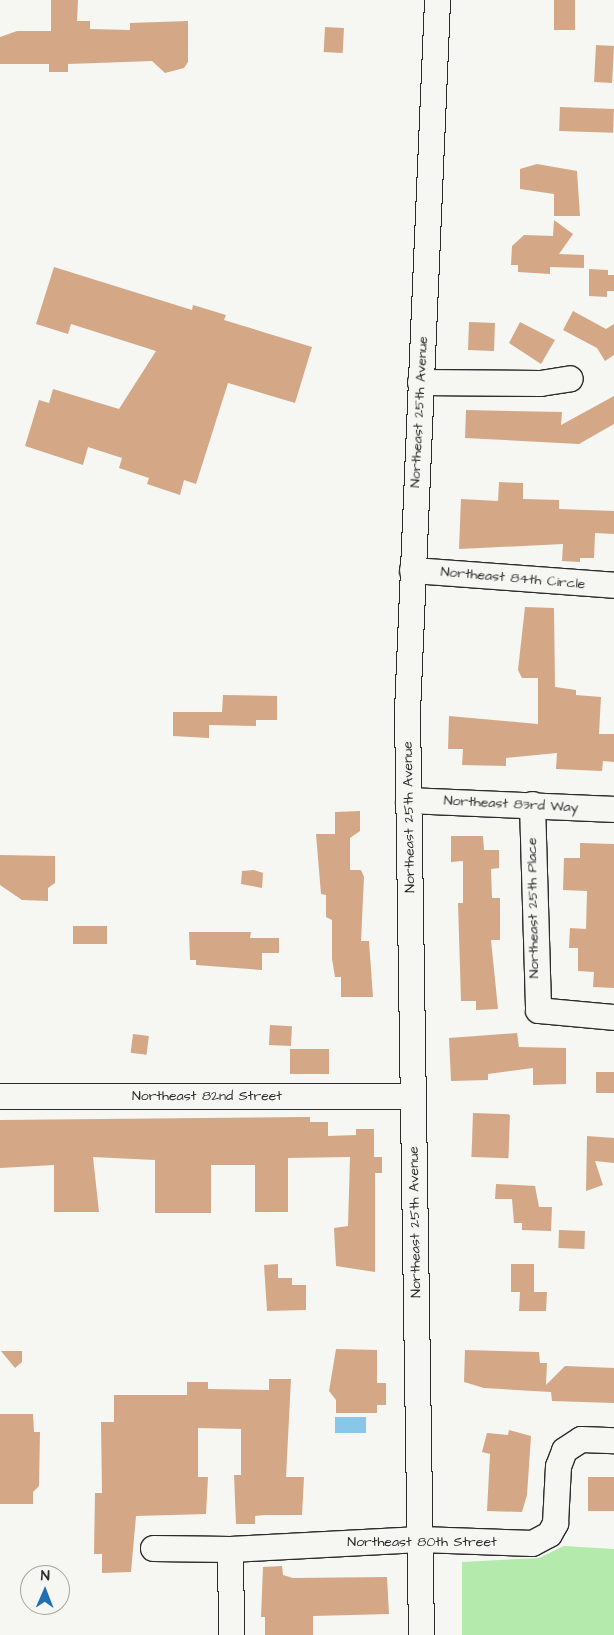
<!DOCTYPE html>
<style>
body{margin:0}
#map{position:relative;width:614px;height:1635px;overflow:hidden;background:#f6f6f2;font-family:"Architects Daughter",sans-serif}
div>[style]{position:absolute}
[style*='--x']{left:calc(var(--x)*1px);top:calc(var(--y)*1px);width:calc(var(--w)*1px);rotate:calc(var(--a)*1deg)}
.green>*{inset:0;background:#b4eaab}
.water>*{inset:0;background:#89c7ea;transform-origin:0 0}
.building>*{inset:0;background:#d4a886;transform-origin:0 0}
.roads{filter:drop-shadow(1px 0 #2b2b2b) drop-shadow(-1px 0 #2b2b2b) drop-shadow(0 1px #2b2b2b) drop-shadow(0 -1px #2b2b2b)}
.minor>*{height:25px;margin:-12.5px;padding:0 12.5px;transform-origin:12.5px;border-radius:12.5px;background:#f6f6f2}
span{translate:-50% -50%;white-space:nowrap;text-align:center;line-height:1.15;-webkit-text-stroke:4px #f6f6f2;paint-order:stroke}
.street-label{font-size:14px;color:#2b2b2b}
.north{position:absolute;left:20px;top:1565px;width:50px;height:50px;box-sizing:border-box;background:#f6f6f2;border:1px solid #a5a5a2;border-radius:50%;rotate:1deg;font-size:14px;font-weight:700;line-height:20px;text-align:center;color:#2b2b2b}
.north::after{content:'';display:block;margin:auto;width:18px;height:22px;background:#1f6fb2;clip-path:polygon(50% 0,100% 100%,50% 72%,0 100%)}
</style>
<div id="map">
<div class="green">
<i style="clip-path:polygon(564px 1546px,614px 1549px,614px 1635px,462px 1635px,462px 1562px,539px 1558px)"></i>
</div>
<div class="water">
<i style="left:335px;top:1417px;width:31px;height:16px"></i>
</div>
<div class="building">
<i style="clip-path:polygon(51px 0,78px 0,77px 21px,90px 21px,90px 29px,130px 30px,130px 23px,188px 21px,188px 62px,184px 68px,165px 73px,152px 61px,68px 64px,68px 72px,49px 72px,49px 64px,0 64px,0 37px,17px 31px,51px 31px)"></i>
<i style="left:554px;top:0;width:21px;height:30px"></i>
<i style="left:325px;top:27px;width:19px;height:25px;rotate:3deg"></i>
<i style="left:596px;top:45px;width:18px;height:37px;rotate:3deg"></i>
<i style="left:560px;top:107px;width:54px;height:24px;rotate:2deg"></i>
<i style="clip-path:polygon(537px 164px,577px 171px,580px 216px,554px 216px,554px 194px,520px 189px,520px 169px)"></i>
<i style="clip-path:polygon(554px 220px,573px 234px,559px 254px,584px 255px,584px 268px,550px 267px,550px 274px,518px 272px,518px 265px,511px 265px,512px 246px,524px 235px,553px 236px)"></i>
<i style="clip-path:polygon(54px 267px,192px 310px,193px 305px,226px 315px,224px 320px,312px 347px,295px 403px,228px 383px,196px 484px,184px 480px,180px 495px,147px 484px,149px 478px,119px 468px,122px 458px,88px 447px,83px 465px,25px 446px,39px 400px,49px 403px,53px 389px,119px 409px,156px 351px,71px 324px,68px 334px,36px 324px)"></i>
<i style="clip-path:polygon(589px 269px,608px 270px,608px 275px,614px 275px,614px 291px,607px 291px,607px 297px,589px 296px)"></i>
<i style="clip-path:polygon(573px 311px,606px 329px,614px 324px,614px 355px,605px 361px,597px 348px,563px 330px)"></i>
<i style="left:469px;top:322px;width:26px;height:28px;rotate:2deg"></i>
<i style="clip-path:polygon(520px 322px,555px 340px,541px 364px,509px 343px)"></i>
<i style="clip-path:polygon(614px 396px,614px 424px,579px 444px,465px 438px,466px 410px,562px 412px,561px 425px)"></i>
<i style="clip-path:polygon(499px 482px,523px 483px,523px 499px,559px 500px,559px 509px,614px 511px,614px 534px,595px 533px,594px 558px,580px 558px,580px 562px,562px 561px,563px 544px,459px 549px,461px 499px,498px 501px)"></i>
<i style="clip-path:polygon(525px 607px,554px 608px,555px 687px,576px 690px,576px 695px,601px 697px,599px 734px,614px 734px,614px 762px,603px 761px,602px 771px,556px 769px,557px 753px,506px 758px,506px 766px,462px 765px,463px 749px,448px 749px,449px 716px,538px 724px,538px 678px,522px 678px,518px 670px)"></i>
<i style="clip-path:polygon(223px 695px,277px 696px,277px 720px,256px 720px,256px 726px,209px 725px,209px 738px,173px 736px,173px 712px,222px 712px)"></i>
<i style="clip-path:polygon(360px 811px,360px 831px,350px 838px,350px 870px,361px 870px,364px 877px,361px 941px,369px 941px,373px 997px,341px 997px,341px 977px,335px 977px,332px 959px,332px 920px,326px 917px,326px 895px,321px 894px,316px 834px,335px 834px,335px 812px)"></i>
<i style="clip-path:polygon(451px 836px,483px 836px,484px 850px,499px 850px,499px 868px,491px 869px,492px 898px,500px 898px,500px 940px,491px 940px,498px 1009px,476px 1010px,476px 1001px,461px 1001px,458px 903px,463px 903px,463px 861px,451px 862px)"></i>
<i style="clip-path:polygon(580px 843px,614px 844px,614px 988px,593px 987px,594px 972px,578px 971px,578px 948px,569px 948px,570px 928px,586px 929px,587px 891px,563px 890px,564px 858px,580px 858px)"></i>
<i style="clip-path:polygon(0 855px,55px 856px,55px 883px,48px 888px,48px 901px,22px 900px,0 885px)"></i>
<i style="clip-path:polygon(254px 870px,263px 873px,262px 888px,241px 884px,242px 871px)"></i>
<i style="left:73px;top:926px;width:34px;height:18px"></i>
<i style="clip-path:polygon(189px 932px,251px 932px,250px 938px,279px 938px,279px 953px,262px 953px,262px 970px,196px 965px,196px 960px,190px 960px)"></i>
<i style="left:270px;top:1025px;width:22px;height:20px;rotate:3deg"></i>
<i style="clip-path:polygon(517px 1033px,519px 1047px,566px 1048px,566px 1084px,533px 1085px,533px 1068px,488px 1074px,488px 1080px,451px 1081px,449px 1038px)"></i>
<i style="left:133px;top:1034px;width:16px;height:19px;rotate:7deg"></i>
<i style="left:290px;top:1049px;width:39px;height:25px"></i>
<i style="left:596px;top:1072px;width:18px;height:21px"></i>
<i style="left:473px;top:1113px;width:37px;height:44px;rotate:2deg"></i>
<i style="clip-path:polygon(310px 1117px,310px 1122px,328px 1122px,328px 1136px,356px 1135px,356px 1129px,374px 1129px,374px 1157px,382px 1157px,382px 1173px,375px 1173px,375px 1272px,336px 1266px,334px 1228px,348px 1226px,350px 1157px,288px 1158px,288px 1212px,255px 1212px,255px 1165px,211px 1165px,211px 1213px,155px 1213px,155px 1160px,93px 1157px,99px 1212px,54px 1212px,54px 1165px,0 1168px,0 1120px)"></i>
<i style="clip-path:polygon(587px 1136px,614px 1138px,614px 1163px,595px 1161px,603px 1185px,586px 1191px)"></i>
<i style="clip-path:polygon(496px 1184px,535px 1186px,539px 1207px,552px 1207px,551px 1231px,522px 1230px,522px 1223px,514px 1223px,512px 1199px,495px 1199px)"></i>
<i style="left:559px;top:1230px;width:26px;height:18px;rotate:2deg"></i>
<i style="clip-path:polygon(278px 1264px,278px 1278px,292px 1278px,292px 1285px,306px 1285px,306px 1310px,267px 1311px,264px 1265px)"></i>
<i style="clip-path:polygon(511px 1264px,534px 1264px,534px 1292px,547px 1292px,546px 1311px,519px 1311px,520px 1292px,511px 1292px)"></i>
<i style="clip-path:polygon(336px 1349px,377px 1350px,377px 1383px,386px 1383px,386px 1405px,377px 1405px,377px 1413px,336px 1413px,336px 1400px,329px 1391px)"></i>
<i style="clip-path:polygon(465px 1350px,539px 1352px,540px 1363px,547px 1363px,546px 1385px,565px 1366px,614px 1368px,614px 1403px,552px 1401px,551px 1392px,484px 1388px,464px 1382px)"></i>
<i style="clip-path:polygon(1px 1351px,22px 1351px,22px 1362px,15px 1368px)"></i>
<i style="clip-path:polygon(269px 1379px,291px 1379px,286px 1477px,304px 1477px,302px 1515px,265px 1515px,255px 1516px,255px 1524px,236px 1524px,234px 1475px,241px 1475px,241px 1429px,198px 1428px,198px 1477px,208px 1477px,206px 1514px,136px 1516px,131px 1572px,102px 1573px,102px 1554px,94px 1554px,95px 1493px,102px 1493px,101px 1422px,114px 1422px,114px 1395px,187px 1395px,187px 1382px,208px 1382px,208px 1389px,269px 1390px)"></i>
<i style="clip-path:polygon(0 1414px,33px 1414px,34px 1432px,40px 1432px,39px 1486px,33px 1492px,33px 1504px,0 1504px)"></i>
<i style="clip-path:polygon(509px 1430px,531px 1436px,527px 1495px,522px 1512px,487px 1511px,490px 1454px,482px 1452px,487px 1433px,508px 1435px)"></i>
<i style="left:588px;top:1477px;width:26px;height:34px"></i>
<i style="clip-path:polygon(282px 1566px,283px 1575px,293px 1578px,387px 1577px,389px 1614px,313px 1616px,313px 1635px,265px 1635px,265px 1617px,261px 1617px,263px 1567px)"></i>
</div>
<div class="roads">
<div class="minor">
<i style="--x:420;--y:382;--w:120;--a:0.5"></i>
<i style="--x:540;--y:383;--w:30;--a:-9"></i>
<i style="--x:412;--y:570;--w:203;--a:4.2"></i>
<i style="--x:408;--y:800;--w:206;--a:2.5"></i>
<i style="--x:532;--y:804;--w:206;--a:88.3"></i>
<i style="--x:538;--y:1010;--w:76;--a:5.3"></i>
<i style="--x:0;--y:1096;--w:413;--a:0"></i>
<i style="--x:153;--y:1548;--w:77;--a:0.7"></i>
<i style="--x:230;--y:1549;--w:190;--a:-3"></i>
<i style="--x:420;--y:1539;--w:112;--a:2"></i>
<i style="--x:532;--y:1543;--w:19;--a:-28"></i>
<i style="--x:549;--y:1534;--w:13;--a:-61"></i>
<i style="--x:555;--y:1523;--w:57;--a:-87"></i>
<i style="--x:558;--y:1466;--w:17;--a:-69"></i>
<i style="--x:564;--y:1450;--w:20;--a:-33"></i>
<i style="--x:581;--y:1439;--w:33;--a:2"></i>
<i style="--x:230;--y:1549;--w:86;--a:89.3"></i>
<i style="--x:421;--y:1635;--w:924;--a:-90.87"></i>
<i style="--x:407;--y:711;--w:712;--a:-87.58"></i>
</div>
</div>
<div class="street-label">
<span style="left:419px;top:412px;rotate:-87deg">Northeast 25th Avenue</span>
<span style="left:513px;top:578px;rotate:5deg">Northeast 84th Circle</span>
<span style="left:511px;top:804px;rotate:3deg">Northeast 83rd Way</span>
<span style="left:409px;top:817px;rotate:-91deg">Northeast 25th Avenue</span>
<span style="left:533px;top:908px;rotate:-91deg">Northeast 25th Place</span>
<span style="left:207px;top:1096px">Northeast 82nd Street</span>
<span style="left:415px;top:1222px;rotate:-91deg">Northeast 25th Avenue</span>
<span style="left:422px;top:1542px">Northeast 80th Street</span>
</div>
<div class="north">N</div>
</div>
